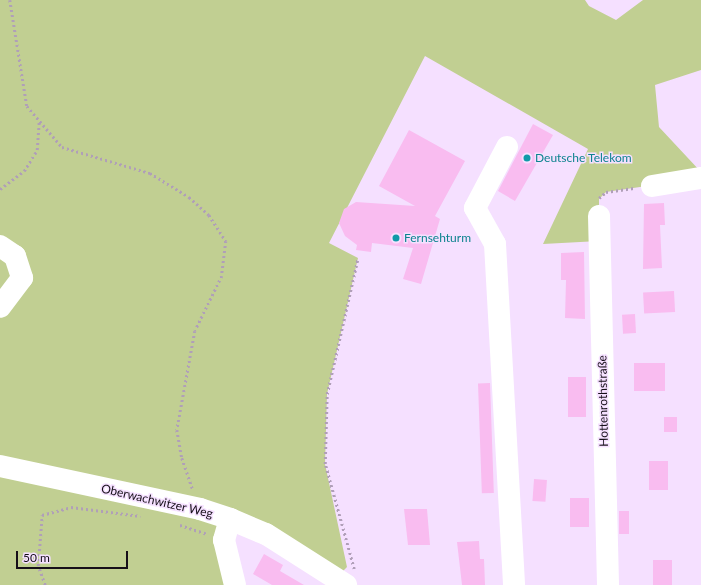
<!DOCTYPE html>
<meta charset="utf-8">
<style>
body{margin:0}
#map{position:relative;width:701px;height:585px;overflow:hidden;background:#f5e0ff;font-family:Lato,sans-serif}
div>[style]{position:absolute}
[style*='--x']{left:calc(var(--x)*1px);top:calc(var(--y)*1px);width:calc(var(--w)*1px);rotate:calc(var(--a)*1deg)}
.green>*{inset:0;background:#c1cf92}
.building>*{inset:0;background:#f9bcf0;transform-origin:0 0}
.path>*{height:2.5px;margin-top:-1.25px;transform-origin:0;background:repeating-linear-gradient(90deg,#b09fb8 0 2px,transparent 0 5px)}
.minor>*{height:22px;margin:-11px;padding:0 11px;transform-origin:11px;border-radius:11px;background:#fff}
.dots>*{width:11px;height:11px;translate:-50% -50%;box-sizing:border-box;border:2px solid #f5e0ff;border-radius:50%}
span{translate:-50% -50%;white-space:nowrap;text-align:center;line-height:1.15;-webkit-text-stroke:3px #f5e0ff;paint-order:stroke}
.culture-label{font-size:12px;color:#0d838f}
.left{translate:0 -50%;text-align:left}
.street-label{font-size:12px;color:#160f19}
.scale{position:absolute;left:16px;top:551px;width:112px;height:18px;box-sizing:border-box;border:2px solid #160f19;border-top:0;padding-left:5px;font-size:12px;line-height:14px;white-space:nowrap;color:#160f19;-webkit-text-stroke:3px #f5e0ff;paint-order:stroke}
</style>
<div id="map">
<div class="green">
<i style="clip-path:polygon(0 0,585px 0,589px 6px,616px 20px,643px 0,701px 0,701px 70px,655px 85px,659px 127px,701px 172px,701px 178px,606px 192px,599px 199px,599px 241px,543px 244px,588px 149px,425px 56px,329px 243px,358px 258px,327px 394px,325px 464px,347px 567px,341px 573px,230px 519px,232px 585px,0 585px)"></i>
</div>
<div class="building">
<i style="clip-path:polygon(533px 124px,553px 135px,515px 201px,498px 191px)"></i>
<i style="clip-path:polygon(409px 130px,465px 161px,435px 216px,440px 219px,421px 284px,403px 279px,413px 248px,372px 243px,371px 252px,356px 250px,357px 245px,345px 236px,339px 223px,344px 209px,356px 202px,415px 206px,379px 186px)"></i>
<i style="clip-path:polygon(664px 203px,665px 225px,660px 225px,662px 268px,643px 269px,644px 204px)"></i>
<i style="clip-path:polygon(584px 252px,585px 319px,565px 318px,566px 280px,561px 280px,561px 253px)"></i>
<i style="left:674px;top:291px;width:21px;height:31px;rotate:87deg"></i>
<i style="left:635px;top:314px;width:19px;height:13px;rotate:87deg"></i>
<i style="left:634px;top:363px;width:31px;height:28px"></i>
<i style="left:568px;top:377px;width:18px;height:40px"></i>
<i style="left:490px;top:383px;width:110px;height:12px;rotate:88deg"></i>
<i style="left:664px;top:417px;width:13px;height:15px"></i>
<i style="left:649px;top:461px;width:19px;height:29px"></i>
<i style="left:534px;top:479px;width:13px;height:22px;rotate:4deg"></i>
<i style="left:570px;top:498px;width:19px;height:29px"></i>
<i style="clip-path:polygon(404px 509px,427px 509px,430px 545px,408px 545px)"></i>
<i style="left:619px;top:511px;width:10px;height:23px"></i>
<i style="clip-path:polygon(479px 541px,480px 559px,484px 559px,485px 585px,462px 585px,457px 542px)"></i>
<i style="clip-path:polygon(264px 554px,283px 565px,280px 571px,304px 585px,272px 585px,253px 574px)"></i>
<i style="left:653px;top:560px;width:19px;height:25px"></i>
</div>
<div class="path">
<i style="--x:10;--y:0;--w:107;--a:80.9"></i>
<i style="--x:27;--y:106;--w:54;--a:49.5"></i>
<i style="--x:62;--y:147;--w:92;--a:16.5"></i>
<i style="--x:150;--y:173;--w:46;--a:31.6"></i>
<i style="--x:189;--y:197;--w:27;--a:42"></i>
<i style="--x:209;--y:215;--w:31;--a:57"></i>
<i style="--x:226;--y:241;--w:35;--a:97"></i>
<i style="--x:222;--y:276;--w:61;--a:116.1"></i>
<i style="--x:195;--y:331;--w:101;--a:100.3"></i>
<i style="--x:177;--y:430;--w:28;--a:80"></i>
<i style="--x:182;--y:458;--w:34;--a:71"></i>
<i style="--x:0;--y:189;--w:30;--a:-37"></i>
<i style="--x:24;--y:171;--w:25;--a:-58"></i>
<i style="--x:37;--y:150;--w:29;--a:-86"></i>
<i style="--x:599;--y:198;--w:9;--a:-41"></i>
<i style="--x:606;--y:192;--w:28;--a:-8"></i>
<i style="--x:180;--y:525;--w:29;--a:18"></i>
<i style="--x:354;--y:569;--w:109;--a:-105.4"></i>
<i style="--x:325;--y:464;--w:70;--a:-88.4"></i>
<i style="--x:327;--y:394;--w:139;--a:-77.2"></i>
<i style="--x:45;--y:585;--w:20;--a:-110"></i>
<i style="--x:38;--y:566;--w:51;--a:-85.5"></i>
<i style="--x:42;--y:515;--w:30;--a:-15"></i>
<i style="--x:71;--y:507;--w:70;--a:7.4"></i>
</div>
<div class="minor">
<i style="--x:507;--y:147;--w:69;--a:117.7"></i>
<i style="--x:475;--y:208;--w:41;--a:60.9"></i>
<i style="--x:495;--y:244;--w:342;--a:86.8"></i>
<i style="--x:652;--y:186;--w:50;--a:-9.3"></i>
<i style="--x:599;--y:216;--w:369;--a:88.6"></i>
<i style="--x:0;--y:246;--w:18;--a:34"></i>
<i style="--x:15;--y:256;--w:23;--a:72"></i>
<i style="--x:22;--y:278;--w:36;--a:127"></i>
<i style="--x:0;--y:466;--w:205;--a:12.1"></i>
<i style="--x:200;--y:509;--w:32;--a:18"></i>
<i style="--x:230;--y:519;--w:39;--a:23"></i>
<i style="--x:266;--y:534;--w:95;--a:32.5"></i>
<i style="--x:230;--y:519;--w:22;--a:106"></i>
<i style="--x:224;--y:540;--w:46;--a:76.3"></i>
</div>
<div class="dots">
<i style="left:527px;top:158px;background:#0f9aa8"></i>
<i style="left:396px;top:238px;background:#0f9aa8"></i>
</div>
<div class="culture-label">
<span class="left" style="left:535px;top:158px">Deutsche Telekom</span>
<span class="left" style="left:404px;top:238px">Fernsehturm</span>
</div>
<div class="street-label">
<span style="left:603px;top:401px;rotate:-91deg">Hottenrothstraße</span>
<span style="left:157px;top:501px;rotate:13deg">Oberwachwitzer Weg</span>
</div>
<div class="scale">50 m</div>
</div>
